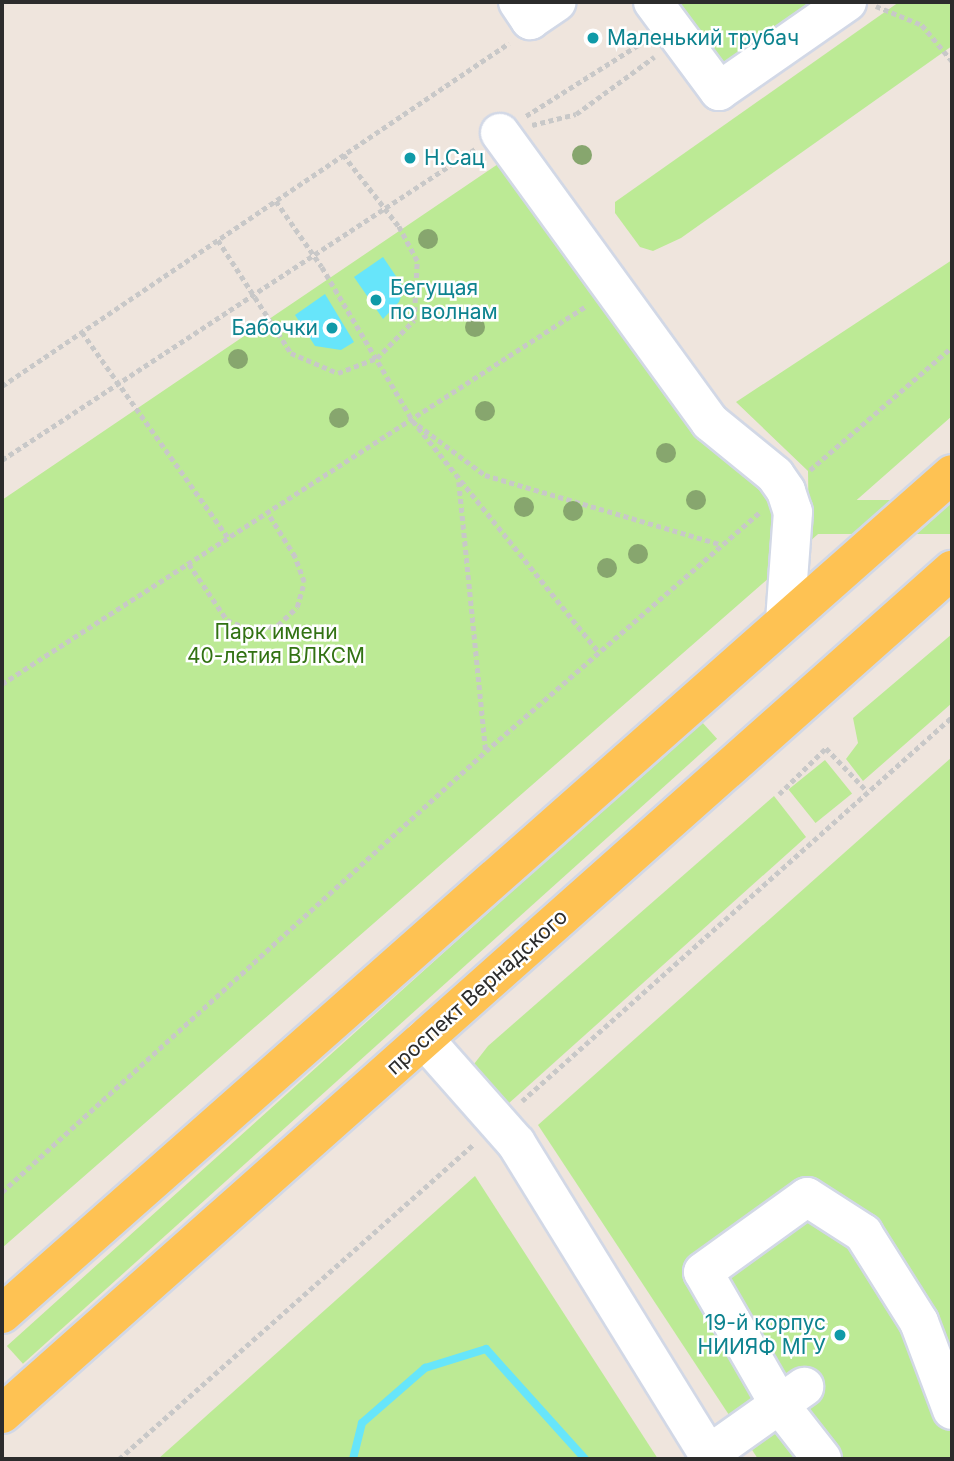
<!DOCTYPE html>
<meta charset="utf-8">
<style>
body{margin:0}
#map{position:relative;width:954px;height:1461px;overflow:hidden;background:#efe5dd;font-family:Inter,sans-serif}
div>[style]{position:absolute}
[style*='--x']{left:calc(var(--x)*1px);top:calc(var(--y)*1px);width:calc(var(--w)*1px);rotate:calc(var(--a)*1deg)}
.green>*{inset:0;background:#bcea95;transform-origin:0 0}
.water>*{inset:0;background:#67e5fa}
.stream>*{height:8px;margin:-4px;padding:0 4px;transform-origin:4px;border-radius:4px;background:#67e5fa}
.path>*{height:4.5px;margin-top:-2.25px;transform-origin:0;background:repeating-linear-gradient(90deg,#c8c8c8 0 5px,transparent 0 8.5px)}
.roads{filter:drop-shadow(2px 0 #d2d8e6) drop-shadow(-2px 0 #d2d8e6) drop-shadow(0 2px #d2d8e6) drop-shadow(0 -2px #d2d8e6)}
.minor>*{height:38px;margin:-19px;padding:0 19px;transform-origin:19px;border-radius:19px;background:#fff}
.major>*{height:38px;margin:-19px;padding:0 19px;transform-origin:19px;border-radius:19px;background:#fec253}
.trees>*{width:20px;height:20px;margin:-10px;border-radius:50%;background:#87a66e}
.dots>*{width:19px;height:19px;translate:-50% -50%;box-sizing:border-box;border:4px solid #fff;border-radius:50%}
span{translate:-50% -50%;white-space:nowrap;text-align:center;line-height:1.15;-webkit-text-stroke:5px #fff;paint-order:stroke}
.culture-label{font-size:21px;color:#0d838f}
.left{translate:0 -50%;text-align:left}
.right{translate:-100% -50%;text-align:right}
.park-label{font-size:21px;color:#327213}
.street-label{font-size:21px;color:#2c2c2c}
.frame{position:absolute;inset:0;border:4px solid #2c2c2c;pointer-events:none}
</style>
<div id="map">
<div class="green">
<i style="clip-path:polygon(674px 2px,817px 2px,719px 68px)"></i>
<i style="clip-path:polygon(899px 2px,952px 2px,952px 46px,681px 238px,653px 251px,640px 247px,615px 213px,615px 202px)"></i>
<i style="clip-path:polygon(501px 162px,707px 445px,748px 462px,769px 486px,777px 517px,769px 578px,2px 1248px,2px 500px)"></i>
<i style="clip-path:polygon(952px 260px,952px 416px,809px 542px,808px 471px,736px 402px)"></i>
<i style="left:952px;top:500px;width:34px;height:315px;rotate:90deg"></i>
<i style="clip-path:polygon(952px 634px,952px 703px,863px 781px,846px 759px,858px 743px,853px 718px)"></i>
<i style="left:701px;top:721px;width:24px;height:934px;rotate:48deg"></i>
<i style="clip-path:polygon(952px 757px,952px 1459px,758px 1459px,538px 1125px)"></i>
<i style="left:825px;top:760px;width:43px;height:47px;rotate:51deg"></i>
<i style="clip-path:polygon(774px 796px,806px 837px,499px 1112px,472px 1075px,474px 1064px,488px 1046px)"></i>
<i style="clip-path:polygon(475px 1176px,658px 1459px,158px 1459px)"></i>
</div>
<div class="water">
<i style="clip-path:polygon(383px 257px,404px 288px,399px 302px,383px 319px,354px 277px)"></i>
<i style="clip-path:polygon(325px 294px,354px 342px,341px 350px,315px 346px,295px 315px)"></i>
</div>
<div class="stream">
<i style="--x:353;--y:1459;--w:37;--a:-76"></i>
<i style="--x:362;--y:1423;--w:84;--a:-41.1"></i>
<i style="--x:425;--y:1368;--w:64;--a:-17.3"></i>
<i style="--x:486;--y:1349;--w:148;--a:48"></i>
</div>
<div class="path">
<i style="--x:876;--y:6;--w:50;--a:22.4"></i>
<i style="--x:922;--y:25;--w:47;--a:50.2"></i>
<i style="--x:526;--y:116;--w:138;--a:-32.3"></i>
<i style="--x:532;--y:125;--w:45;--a:-14"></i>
<i style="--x:576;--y:114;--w:97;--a:-36.2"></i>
<i style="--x:276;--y:201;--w:80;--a:55.1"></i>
<i style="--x:322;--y:267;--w:179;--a:59.4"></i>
<i style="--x:413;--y:421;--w:297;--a:51.2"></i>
<i style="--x:218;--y:240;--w:135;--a:57.1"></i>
<i style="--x:291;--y:353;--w:51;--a:23.1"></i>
<i style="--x:338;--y:373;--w:42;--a:-21"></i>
<i style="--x:377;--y:358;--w:53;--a:-45.8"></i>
<i style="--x:414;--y:320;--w:59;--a:-87.1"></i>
<i style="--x:417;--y:261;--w:40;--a:-118"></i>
<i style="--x:398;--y:226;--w:90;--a:-127.8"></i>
<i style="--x:82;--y:332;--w:254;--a:54.6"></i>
<i style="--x:2;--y:386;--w:612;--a:-34.08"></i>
<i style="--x:418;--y:425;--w:84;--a:36.7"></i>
<i style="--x:485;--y:475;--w:244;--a:16.4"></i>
<i style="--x:2;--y:460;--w:566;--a:-33.33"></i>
<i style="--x:810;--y:470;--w:188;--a:-40.9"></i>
<i style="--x:459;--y:482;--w:270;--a:84.3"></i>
<i style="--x:189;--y:564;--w:68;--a:55.8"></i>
<i style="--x:227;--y:620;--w:26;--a:23"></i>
<i style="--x:251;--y:630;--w:27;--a:-10"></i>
<i style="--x:278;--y:625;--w:26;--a:-43"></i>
<i style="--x:297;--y:607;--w:26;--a:-74"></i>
<i style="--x:304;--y:582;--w:27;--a:-110"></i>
<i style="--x:295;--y:557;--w:51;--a:-122.1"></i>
<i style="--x:2;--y:684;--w:696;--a:-32.91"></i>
<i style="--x:779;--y:794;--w:66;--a:-44.4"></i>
<i style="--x:826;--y:748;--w:59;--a:46.4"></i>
<i style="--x:522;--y:1101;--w:577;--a:-41.77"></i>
<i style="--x:2;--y:1192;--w:655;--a:-42.34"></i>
<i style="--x:486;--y:751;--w:364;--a:-41.1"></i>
<i style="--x:119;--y:1459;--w:475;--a:-41.6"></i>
</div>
<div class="roads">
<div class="minor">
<i style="--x:518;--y:2;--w:22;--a:56"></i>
<i style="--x:530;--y:20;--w:32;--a:-34"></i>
<i style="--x:653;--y:2;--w:111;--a:53.4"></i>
<i style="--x:719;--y:91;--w:156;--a:-34.8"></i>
<i style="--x:500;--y:133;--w:357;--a:54"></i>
<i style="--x:710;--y:422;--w:84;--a:39.2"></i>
<i style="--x:775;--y:475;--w:19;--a:55"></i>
<i style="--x:786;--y:491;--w:22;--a:72"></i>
<i style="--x:793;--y:512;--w:110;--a:94.2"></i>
<i style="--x:424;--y:1039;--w:139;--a:48.5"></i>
<i style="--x:516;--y:1143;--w:371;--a:58.3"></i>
<i style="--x:708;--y:1455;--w:118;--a:-35.3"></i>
<i style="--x:822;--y:1459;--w:70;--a:-128"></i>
<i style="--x:779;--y:1404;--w:152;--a:-119.9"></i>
<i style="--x:703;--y:1272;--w:128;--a:-35.8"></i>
<i style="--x:807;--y:1197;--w:67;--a:32.7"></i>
<i style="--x:863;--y:1233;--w:105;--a:57.8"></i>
<i style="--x:919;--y:1322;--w:94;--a:69.4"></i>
</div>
<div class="major">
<i style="--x:2;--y:1314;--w:1268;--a:-41.48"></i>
<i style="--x:2;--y:1414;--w:1271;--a:-41.62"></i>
</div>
</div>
<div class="trees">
<i style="left:582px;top:155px"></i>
<i style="left:428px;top:239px"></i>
<i style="left:475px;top:327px"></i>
<i style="left:238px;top:359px"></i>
<i style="left:485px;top:411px"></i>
<i style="left:339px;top:418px"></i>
<i style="left:666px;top:453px"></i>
<i style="left:696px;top:500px"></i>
<i style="left:524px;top:507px"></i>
<i style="left:573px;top:511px"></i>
<i style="left:638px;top:554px"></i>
<i style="left:607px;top:568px"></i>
</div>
<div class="dots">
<i style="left:593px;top:38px;background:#0f9aa8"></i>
<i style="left:410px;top:158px;background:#0f9aa8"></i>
<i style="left:376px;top:300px;background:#0f9aa8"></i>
<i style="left:332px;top:328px;background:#0f9aa8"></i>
<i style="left:840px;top:1335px;background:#0f9aa8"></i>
</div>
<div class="culture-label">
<span class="left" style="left:607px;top:38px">Маленький трубач</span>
<span class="left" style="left:424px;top:158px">Н.Сац</span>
<span class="left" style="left:390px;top:300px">Бегущая<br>по волнам</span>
<span class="right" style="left:318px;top:328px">Бабочки</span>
<span class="right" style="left:826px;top:1335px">19-й корпус<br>НИИЯФ МГУ</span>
</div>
<div class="park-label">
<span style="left:276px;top:644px">Парк имени<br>40-летия ВЛКСМ</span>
</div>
<div class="street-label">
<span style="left:477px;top:992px;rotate:-42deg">проспект Вернадского</span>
</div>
<div class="frame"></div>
</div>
